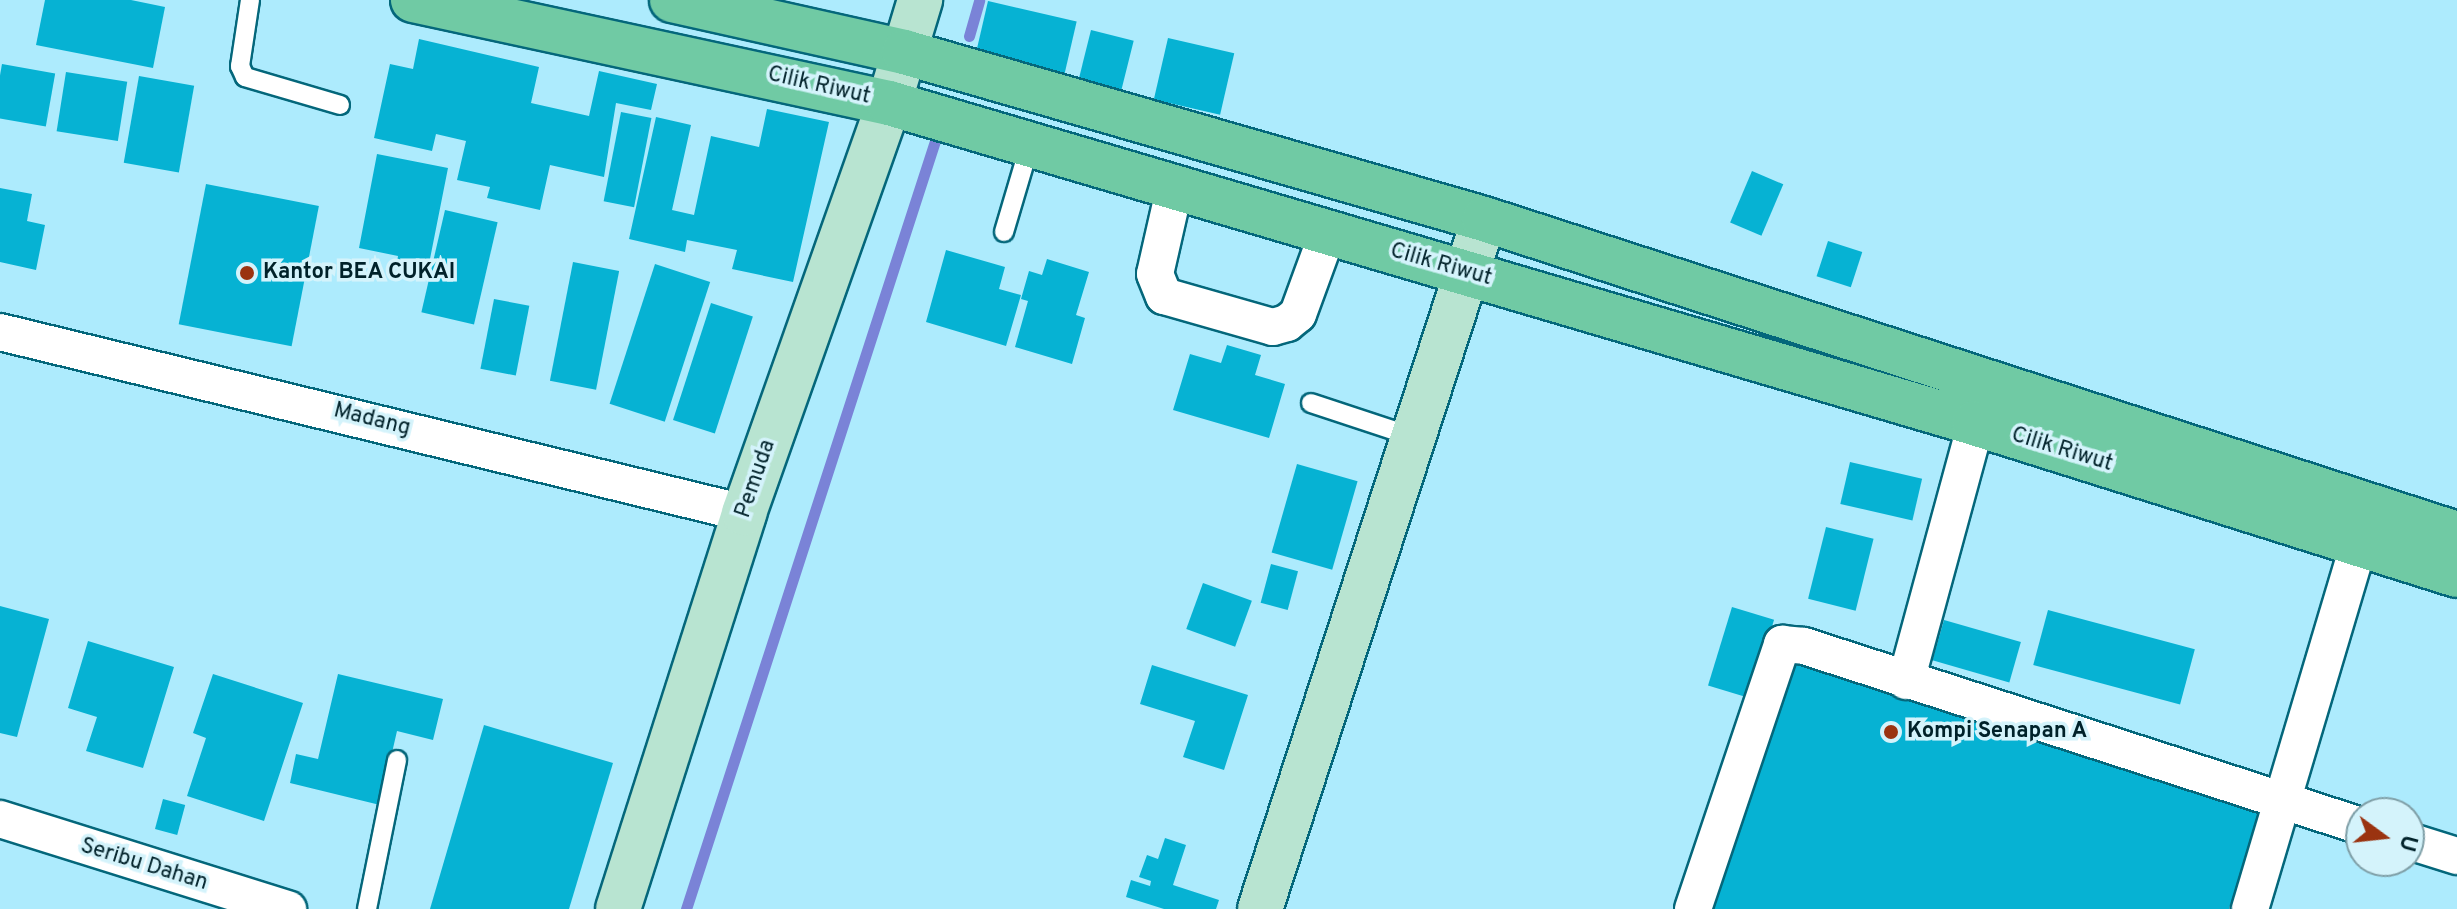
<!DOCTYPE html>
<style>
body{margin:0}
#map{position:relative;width:2457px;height:909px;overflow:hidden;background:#adebfd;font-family:Overpass,sans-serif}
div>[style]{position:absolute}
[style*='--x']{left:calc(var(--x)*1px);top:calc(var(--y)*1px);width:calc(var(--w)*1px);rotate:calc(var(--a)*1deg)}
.stream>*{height:11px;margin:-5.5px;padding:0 5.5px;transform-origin:5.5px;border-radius:5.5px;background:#7a83d7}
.building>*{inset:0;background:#06b2d3;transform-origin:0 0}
.roads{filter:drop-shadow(2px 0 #04677b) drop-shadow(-2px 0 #04677b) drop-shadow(0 2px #04677b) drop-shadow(0 -2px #04677b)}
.lane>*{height:18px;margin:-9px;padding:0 9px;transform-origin:9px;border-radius:9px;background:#fff}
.street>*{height:36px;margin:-18px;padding:0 18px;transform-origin:18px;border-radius:18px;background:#fff}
.secondary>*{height:44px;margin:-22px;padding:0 22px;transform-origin:22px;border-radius:22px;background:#b8e4d1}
.primary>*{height:44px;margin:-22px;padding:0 22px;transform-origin:22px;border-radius:22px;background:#70caa4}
.dots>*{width:22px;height:22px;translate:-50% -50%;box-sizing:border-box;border:4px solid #d4f3fb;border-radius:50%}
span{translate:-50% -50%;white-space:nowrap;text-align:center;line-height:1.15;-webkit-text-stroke:7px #d4f3fb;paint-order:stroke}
.street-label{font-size:22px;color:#002129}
.poi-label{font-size:22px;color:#002129;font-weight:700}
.left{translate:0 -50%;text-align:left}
.north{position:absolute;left:2345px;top:797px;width:80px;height:80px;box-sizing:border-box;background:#d4f3fb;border:2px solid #7f9fa7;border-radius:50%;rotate:105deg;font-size:22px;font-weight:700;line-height:32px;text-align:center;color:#002129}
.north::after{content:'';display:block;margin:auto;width:28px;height:36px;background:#9a3310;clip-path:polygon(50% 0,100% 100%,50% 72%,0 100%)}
</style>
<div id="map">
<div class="stream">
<i style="--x:969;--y:36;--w:37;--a:-74"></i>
<i style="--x:686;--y:909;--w:807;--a:-72.04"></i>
</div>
<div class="building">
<i style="clip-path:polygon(45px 0,131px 0,165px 7px,153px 68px,36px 45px)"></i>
<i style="left:988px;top:1px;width:91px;height:54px;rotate:13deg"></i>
<i style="left:1091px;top:30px;width:44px;height:54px;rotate:14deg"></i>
<i style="left:1168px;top:38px;width:68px;height:63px;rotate:13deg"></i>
<i style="clip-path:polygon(419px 39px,539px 67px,531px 103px,589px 116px,599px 71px,657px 84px,651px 110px,616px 103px,604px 177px,550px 165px,540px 210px,487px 198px,490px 187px,457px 180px,466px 141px,436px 134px,432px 151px,374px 138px,390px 64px,413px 69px)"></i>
<i style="left:2px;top:64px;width:54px;height:54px;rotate:10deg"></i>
<i style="left:66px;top:72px;width:62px;height:60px;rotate:9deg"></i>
<i style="left:139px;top:76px;width:56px;height:88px;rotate:10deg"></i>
<i style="clip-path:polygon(767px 109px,829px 122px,793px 282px,732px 269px,737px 250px,687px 240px,685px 252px,629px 239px,656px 117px,691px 125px,672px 210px,694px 215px,711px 136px,759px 147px)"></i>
<i style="left:621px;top:112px;width:31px;height:91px;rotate:11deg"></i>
<i style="clip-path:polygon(377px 154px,448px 168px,427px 274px,396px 268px,398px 256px,359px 248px)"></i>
<i style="left:1752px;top:171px;width:34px;height:56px;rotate:23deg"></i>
<i style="left:206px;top:184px;width:115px;height:143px;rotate:11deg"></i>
<i style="clip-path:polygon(0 188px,32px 194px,27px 221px,45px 225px,36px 270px,0 262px)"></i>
<i style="left:445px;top:210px;width:54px;height:105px;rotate:13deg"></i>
<i style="left:1828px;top:241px;width:36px;height:37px;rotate:18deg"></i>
<i style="clip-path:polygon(946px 250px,1005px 267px,999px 289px,1021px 295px,1006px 346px,926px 322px)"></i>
<i style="clip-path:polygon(1047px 259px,1089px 272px,1076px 315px,1085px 318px,1072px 364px,1015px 347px,1028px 301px,1021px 299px,1029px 271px,1042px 275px)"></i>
<i style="left:573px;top:262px;width:47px;height:121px;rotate:11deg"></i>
<i style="left:655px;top:264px;width:58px;height:147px;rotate:18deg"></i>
<i style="left:494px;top:299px;width:36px;height:71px;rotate:11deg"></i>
<i style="left:711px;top:303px;width:44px;height:123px;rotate:18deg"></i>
<i style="clip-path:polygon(1227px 345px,1261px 355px,1255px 375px,1285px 384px,1269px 438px,1173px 410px,1190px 354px,1221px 363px)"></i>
<i style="left:1850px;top:462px;width:74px;height:43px;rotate:13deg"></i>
<i style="left:1297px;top:464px;width:63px;height:92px;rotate:16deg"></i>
<i style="left:1826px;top:527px;width:49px;height:74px;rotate:14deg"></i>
<i style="left:1271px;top:564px;width:28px;height:40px;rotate:15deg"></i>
<i style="left:1203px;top:583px;width:52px;height:49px;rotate:20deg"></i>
<i style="clip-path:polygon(0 606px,49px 619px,17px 737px,0 733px)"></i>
<i style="left:1732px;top:607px;width:44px;height:82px;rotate:17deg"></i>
<i style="left:2048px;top:610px;width:152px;height:57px;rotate:15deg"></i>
<i style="left:1944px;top:620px;width:80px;height:42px;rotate:16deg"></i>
<i style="clip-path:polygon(88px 641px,174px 667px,143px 768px,86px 751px,97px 717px,68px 708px)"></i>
<i style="clip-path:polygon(1783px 656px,2262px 808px,2229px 909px,1703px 909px)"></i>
<i style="clip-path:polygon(1152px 665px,1248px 695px,1224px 770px,1183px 757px,1195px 721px,1140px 704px)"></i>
<i style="clip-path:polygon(213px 674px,303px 703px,264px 821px,187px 796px,206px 738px,193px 733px)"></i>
<i style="clip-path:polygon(338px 674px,443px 699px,433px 740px,397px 731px,380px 805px,290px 783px,296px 754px,318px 759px)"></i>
<i style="clip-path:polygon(484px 725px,613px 763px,569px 909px,430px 909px)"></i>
<i style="left:163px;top:799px;width:23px;height:31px;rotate:15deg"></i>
<i style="clip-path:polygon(1165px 838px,1186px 845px,1173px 885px,1219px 900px,1216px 909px,1164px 909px,1126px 897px,1131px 880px,1150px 886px,1151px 881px,1139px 877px,1147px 855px,1158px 859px)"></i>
</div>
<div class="roads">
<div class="lane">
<i style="--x:250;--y:0;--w:67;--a:98.6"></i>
<i style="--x:240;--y:66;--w:12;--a:66"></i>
<i style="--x:245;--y:77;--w:99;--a:16.4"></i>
<i style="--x:1004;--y:232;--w:92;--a:-73.5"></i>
<i style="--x:1311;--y:403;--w:108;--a:18.3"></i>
<i style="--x:367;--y:909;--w:152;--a:-78.6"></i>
</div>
<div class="street">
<i style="--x:1175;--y:186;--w:90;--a:102.8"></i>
<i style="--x:1155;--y:274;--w:24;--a:68"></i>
<i style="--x:1164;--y:296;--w:113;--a:15.9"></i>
<i style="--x:1273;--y:327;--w:15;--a:-16"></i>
<i style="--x:1287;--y:323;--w:14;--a:-39"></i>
<i style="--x:1298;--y:314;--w:87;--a:-69.9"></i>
<i style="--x:0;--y:332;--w:766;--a:13.67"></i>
<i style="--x:1906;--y:681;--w:294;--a:-74.8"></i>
<i style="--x:0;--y:819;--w:302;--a:17.4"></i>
<i style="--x:2409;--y:841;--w:50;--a:17.4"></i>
<i style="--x:1693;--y:909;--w:280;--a:-71.4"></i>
<i style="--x:1782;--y:644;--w:22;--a:5"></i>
<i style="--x:1804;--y:646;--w:585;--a:17.91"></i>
<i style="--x:2250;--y:909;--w:407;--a:-73.4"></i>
</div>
<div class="secondary">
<i style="--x:618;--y:909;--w:416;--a:-72.3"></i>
<i style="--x:744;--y:513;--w:435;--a:-70.5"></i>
<i style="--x:889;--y:103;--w:108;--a:-73.2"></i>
<i style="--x:1260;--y:909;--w:725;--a:-72.01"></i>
</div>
<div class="primary">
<i style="--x:413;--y:0;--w:487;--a:12.2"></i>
<i style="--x:889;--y:103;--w:1131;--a:16.43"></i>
<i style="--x:1974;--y:423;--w:506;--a:17.47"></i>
<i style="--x:672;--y:0;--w:238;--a:12.6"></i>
<i style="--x:904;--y:52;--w:604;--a:16.06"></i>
<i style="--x:1484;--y:219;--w:1023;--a:17.94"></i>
</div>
</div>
<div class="dots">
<i style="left:247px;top:273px;background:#9a3310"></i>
<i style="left:1891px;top:732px;background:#9a3310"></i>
</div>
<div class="street-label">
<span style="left:819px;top:86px;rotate:13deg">Cilik Riwut</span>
<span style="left:1441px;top:265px;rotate:16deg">Cilik Riwut</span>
<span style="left:372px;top:420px;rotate:14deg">Madang</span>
<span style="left:2062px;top:450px;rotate:17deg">Cilik Riwut</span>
<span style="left:756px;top:479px;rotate:-71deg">Pemuda</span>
<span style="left:144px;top:865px;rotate:17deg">Seribu Dahan</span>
</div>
<div class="poi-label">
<span class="left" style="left:263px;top:273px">Kantor BEA CUKAI</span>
<span class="left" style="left:1907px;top:732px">Kompi Senapan A</span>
</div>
<div class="north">U</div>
</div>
